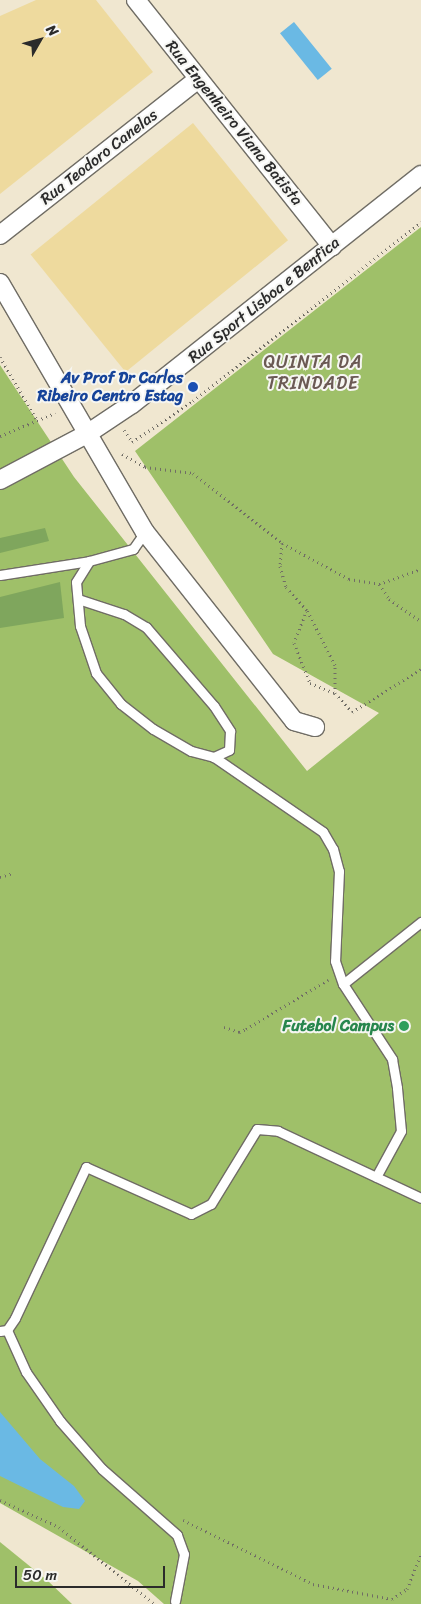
<!DOCTYPE html>
<style>
body{margin:0}
#map{position:relative;width:421px;height:1604px;overflow:hidden;background:#f0e7d0;font-family:Sriracha,sans-serif}
div>[style]{position:absolute}
[style*='--x']{left:calc(var(--x)*1px);top:calc(var(--y)*1px);width:calc(var(--w)*1px);rotate:calc(var(--a)*1deg)}
.green>*{inset:0;background:#9fc069}
.forest>*{inset:0;background:#7fa65d}
.sand>*{inset:0;background:#eeda9e;transform-origin:0 0}
.water>*{inset:0;background:#6ab9e4;transform-origin:0 0}
.path>*{height:3px;margin-top:-1.5px;transform-origin:0;background:repeating-linear-gradient(90deg,#706d65 0 1px,transparent 0 5px)}
.roads{filter:drop-shadow(1px 0 #706d65) drop-shadow(-1px 0 #706d65) drop-shadow(0 1px #706d65) drop-shadow(0 -1px #706d65)}
.lane>*{height:9px;margin:-4.5px;padding:0 4.5px;transform-origin:4.5px;border-radius:4.5px;background:#fff}
.street>*{height:18px;margin:-9px;padding:0 9px;transform-origin:9px;border-radius:9px;background:#fff}
.dots>*{width:14px;height:14px;translate:-50% -50%;box-sizing:border-box;border:2px solid #f6f6f2;border-radius:50%}
span{translate:-50% -50%;white-space:nowrap;text-align:center;line-height:1.15;-webkit-text-stroke:4px #f6f6f2;paint-order:stroke}
.street-label{font-size:16px;color:#2b2b2b}
.transit-label{font-size:16px;color:#164399;font-weight:700}
.right{translate:-100% -50%;text-align:right}
.leisure-label{font-size:16px;color:#27864d;font-weight:700}
.neighbourhood-label{font-size:18px;color:#6b5a54;letter-spacing:1px}
.north{position:absolute;left:15px;top:15px;width:50px;height:50px;-webkit-text-stroke:4px #f6f6f2;paint-order:stroke;rotate:52deg;font-size:14px;font-weight:700;line-height:20px;text-align:center;color:#2b2b2b}
.north::after{content:'';display:block;margin:auto;width:18px;height:22px;background:#2b2b2b;clip-path:polygon(50% 0,100% 100%,50% 72%,0 100%)}
.scale{position:absolute;left:15px;top:1566px;width:150px;height:22px;box-sizing:border-box;border:2px solid #2b2b2b;border-top:0;padding-left:6px;font-size:15px;line-height:18px;white-space:nowrap;color:#2b2b2b;-webkit-text-stroke:4px #f6f6f2;paint-order:stroke}
</style>
<div id="map">
<div class="green">
<i style="clip-path:polygon(421px 227px,421px 1604px,164px 1604px,138px 1581px,0 1503px,0 365px,74px 477px,307px 771px,379px 713px,273px 654px,135px 451px)"></i>
<i style="clip-path:polygon(0 1542px,48px 1581px,72px 1604px,0 1604px)"></i>
</div>
<div class="forest">
<i style="clip-path:polygon(45px 528px,49px 541px,0 553px,0 538px)"></i>
<i style="clip-path:polygon(60px 582px,64px 618px,0 628px,0 597px)"></i>
</div>
<div class="sand">
<i style="clip-path:polygon(36px 0,96px 0,153px 72px,0 194px,0 16px)"></i>
<i style="left:193px;top:123px;width:151px;height:209px;rotate:51deg"></i>
</div>
<div class="water">
<i style="left:294px;top:22px;width:60px;height:18px;rotate:51deg"></i>
<i style="clip-path:polygon(0 1412px,40px 1459px,74px 1486px,85px 1501px,79px 1509px,63px 1507px,0 1476px)"></i>
</div>
<div class="path">
<i style="--x:0;--y:357;--w:71;--a:59.5"></i>
<i style="--x:124;--y:430;--w:14;--a:56"></i>
<i style="--x:132;--y:442;--w:73;--a:-33.9"></i>
<i style="--x:193;--y:401;--w:290;--a:-38.1"></i>
<i style="--x:0;--y:436;--w:60;--a:-22.7"></i>
<i style="--x:122;--y:454;--w:26;--a:29"></i>
<i style="--x:145;--y:467;--w:48;--a:7.1"></i>
<i style="--x:193;--y:473;--w:113;--a:38.2"></i>
<i style="--x:282;--y:543;--w:76;--a:28.2"></i>
<i style="--x:349;--y:579;--w:30;--a:9"></i>
<i style="--x:379;--y:584;--w:45;--a:-19.7"></i>
<i style="--x:282;--y:543;--w:23;--a:95"></i>
<i style="--x:280;--y:566;--w:22;--a:74"></i>
<i style="--x:286;--y:587;--w:31;--a:48"></i>
<i style="--x:307;--y:610;--w:35;--a:112"></i>
<i style="--x:294;--y:643;--w:43;--a:68.2"></i>
<i style="--x:310;--y:683;--w:27;--a:22"></i>
<i style="--x:335;--y:693;--w:28;--a:-90"></i>
<i style="--x:335;--y:665;--w:62;--a:-117"></i>
<i style="--x:379;--y:584;--w:18;--a:56"></i>
<i style="--x:389;--y:599;--w:39;--a:35"></i>
<i style="--x:335;--y:693;--w:25;--a:48"></i>
<i style="--x:352;--y:712;--w:81;--a:-31.9"></i>
<i style="--x:0;--y:877;--w:14;--a:-17"></i>
<i style="--x:224;--y:1027;--w:16;--a:18"></i>
<i style="--x:239;--y:1032;--w:8;--a:-23"></i>
<i style="--x:246;--y:1029;--w:96;--a:-30.9"></i>
<i style="--x:0;--y:1500;--w:65;--a:24.6"></i>
<i style="--x:59;--y:1527;--w:122;--a:39"></i>
<i style="--x:183;--y:1520;--w:145;--a:26.2"></i>
<i style="--x:313;--y:1584;--w:80;--a:10.8"></i>
<i style="--x:392;--y:1599;--w:18;--a:-34"></i>
<i style="--x:407;--y:1589;--w:37;--a:-68"></i>
</div>
<div class="roads">
<div class="lane">
<i style="--x:0;--y:575;--w:90;--a:-8.9"></i>
<i style="--x:78;--y:599;--w:48;--a:18.1"></i>
<i style="--x:124;--y:614;--w:26;--a:31"></i>
<i style="--x:146;--y:627;--w:104;--a:49.3"></i>
<i style="--x:214;--y:706;--w:30;--a:57"></i>
<i style="--x:230;--y:731;--w:19;--a:93"></i>
<i style="--x:229;--y:750;--w:17;--a:155"></i>
<i style="--x:214;--y:757;--w:24;--a:-165"></i>
<i style="--x:191;--y:751;--w:44;--a:-149.9"></i>
<i style="--x:153;--y:729;--w:41;--a:-142"></i>
<i style="--x:121;--y:704;--w:40;--a:-129"></i>
<i style="--x:96;--y:673;--w:50;--a:-108.8"></i>
<i style="--x:80;--y:626;--w:44;--a:-95.2"></i>
<i style="--x:76;--y:582;--w:25;--a:-58"></i>
<i style="--x:89;--y:561;--w:46;--a:-15.3"></i>
<i style="--x:133;--y:549;--w:21;--a:-55"></i>
<i style="--x:214;--y:757;--w:132;--a:34.5"></i>
<i style="--x:323;--y:832;--w:20;--a:60"></i>
<i style="--x:333;--y:849;--w:23;--a:75"></i>
<i style="--x:339;--y:871;--w:90;--a:92.5"></i>
<i style="--x:335;--y:961;--w:24;--a:71"></i>
<i style="--x:343;--y:984;--w:90;--a:56.8"></i>
<i style="--x:392;--y:1059;--w:29;--a:80"></i>
<i style="--x:397;--y:1088;--w:43;--a:84.7"></i>
<i style="--x:401;--y:1131;--w:52;--a:118.5"></i>
<i style="--x:343;--y:984;--w:100;--a:-38.5"></i>
<i style="--x:7;--y:1330;--w:46;--a:65.7"></i>
<i style="--x:26;--y:1372;--w:60;--a:55.2"></i>
<i style="--x:60;--y:1421;--w:64;--a:48.8"></i>
<i style="--x:102;--y:1469;--w:100;--a:41.3"></i>
<i style="--x:177;--y:1535;--w:20;--a:70"></i>
<i style="--x:184;--y:1554;--w:48;--a:100.8"></i>
<i style="--x:0;--y:1331;--w:7;--a:-8"></i>
<i style="--x:7;--y:1330;--w:14;--a:-56"></i>
<i style="--x:15;--y:1318;--w:167;--a:-64.8"></i>
<i style="--x:86;--y:1167;--w:115;--a:24.1"></i>
<i style="--x:191;--y:1214;--w:22;--a:-27"></i>
<i style="--x:211;--y:1204;--w:88;--a:-58.5"></i>
<i style="--x:257;--y:1129;--w:21;--a:5"></i>
<i style="--x:278;--y:1131;--w:158;--a:25.1"></i>
</div>
<div class="street">
<i style="--x:136;--y:0;--w:315;--a:51.5"></i>
<i style="--x:0;--y:235;--w:252;--a:-38.2"></i>
<i style="--x:0;--y:283;--w:288;--a:59.8"></i>
<i style="--x:145;--y:532;--w:241;--a:51.7"></i>
<i style="--x:294;--y:721;--w:22;--a:16"></i>
<i style="--x:0;--y:480;--w:98;--a:-27.9"></i>
<i style="--x:87;--y:434;--w:54;--a:-33.7"></i>
<i style="--x:132;--y:404;--w:369;--a:-38.4"></i>
</div>
</div>
<div class="dots">
<i style="left:193px;top:387px;background:#1a4fb4"></i>
<i style="left:404px;top:1026px;background:#2e9e5b"></i>
</div>
<div class="street-label">
<span style="left:234px;top:123px;rotate:51deg">Rua Engenheiro Viana Batista</span>
<span style="left:99px;top:157px;rotate:-38deg">Rua Teodoro Canelas</span>
<span style="left:264px;top:300px;rotate:-39deg">Rua Sport Lisboa e Benfica</span>
</div>
<div class="transit-label">
<span class="right" style="left:183px;top:387px">Av Prof Dr Carlos<br>Ribeiro Centro Estag</span>
</div>
<div class="leisure-label">
<span class="right" style="left:394px;top:1026px">Futebol Campus</span>
</div>
<div class="neighbourhood-label">
<span style="left:313px;top:373px">QUINTA DA<br>TRINDADE</span>
</div>
<div class="north">N</div>
<div class="scale">50 m</div>
</div>
